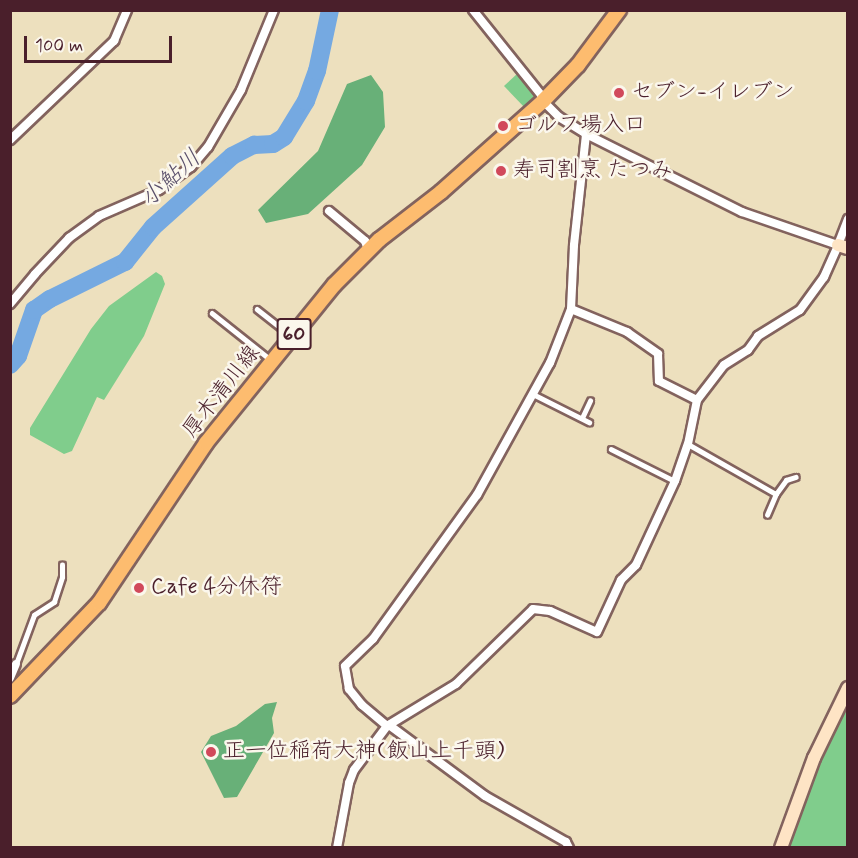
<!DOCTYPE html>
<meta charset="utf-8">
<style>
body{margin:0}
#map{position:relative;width:858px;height:858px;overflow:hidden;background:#ede0be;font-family:Mynerve,"Klee One",sans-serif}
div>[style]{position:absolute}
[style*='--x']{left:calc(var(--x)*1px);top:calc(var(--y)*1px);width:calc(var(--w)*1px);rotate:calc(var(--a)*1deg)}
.green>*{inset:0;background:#80cd8c}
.forest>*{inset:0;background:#68b078}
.river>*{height:18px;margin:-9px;padding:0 9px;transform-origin:9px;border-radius:9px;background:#75a9e1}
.roads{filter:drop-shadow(2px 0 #83635e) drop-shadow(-2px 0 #83635e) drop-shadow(0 2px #83635e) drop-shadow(0 -2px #83635e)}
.lane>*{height:4.5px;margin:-2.25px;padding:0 2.25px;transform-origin:2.25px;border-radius:2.25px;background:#fff}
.street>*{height:8px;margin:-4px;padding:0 4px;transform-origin:4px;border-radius:4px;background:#fff}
.secondary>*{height:12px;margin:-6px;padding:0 6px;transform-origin:6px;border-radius:6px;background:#fee4c5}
.primary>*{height:14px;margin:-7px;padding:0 7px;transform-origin:7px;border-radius:7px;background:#fdbc6f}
.dots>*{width:16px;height:16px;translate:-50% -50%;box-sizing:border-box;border:3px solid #fbf7ec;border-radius:50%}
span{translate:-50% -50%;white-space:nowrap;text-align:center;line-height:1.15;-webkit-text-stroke:5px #fbf7ec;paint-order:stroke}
.shield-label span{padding:2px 4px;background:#fbf7ec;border:2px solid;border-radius:4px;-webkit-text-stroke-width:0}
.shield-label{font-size:21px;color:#4a1f2b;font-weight:700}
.poi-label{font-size:22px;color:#4a1f2b}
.left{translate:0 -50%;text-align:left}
.street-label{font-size:22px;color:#4a1f2b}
.water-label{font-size:24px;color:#594f6b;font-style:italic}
.frame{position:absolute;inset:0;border:12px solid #4a1f2b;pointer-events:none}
.scale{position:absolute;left:24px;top:36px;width:148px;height:27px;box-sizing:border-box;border:3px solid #4a1f2b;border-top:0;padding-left:8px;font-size:18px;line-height:21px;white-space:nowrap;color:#4a1f2b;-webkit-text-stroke:4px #fbf7ec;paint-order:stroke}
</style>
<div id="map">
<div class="green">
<i style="clip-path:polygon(518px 73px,536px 93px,536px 98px,525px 108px,504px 86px)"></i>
<i style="clip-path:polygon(156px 272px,162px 276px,165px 284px,144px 336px,104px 400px,97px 397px,72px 451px,64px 454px,30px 435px,30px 428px,91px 329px,109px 306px)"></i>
<i style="clip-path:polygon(847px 699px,847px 847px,787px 848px,836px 721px)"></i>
</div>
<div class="forest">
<i style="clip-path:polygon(371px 75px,383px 92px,385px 127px,362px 165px,308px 214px,266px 223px,258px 210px,318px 151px,347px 84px)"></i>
<i style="clip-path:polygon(277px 702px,272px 718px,274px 733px,237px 797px,224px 798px,201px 752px,211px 736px,236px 726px,265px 704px)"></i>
</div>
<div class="river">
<i style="--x:10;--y:365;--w:12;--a:-48"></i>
<i style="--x:18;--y:356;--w:49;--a:-70.8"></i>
<i style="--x:34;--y:310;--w:19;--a:-35"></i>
<i style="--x:50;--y:299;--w:84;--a:-26.3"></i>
<i style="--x:125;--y:262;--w:45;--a:-51.3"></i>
<i style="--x:153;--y:227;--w:106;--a:-41.9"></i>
<i style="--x:232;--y:156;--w:25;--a:-27"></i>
<i style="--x:254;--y:145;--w:19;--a:-3"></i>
<i style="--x:273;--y:144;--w:13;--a:-32"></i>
<i style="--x:284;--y:137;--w:42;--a:-58.6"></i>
<i style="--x:306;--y:101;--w:32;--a:-70"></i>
<i style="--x:317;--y:71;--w:62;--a:-78"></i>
</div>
<div class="roads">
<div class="lane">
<i style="--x:257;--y:309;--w:42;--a:38.2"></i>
<i style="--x:212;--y:313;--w:75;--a:38.5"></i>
<i style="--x:533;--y:394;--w:63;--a:26.6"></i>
<i style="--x:582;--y:418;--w:19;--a:-65"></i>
<i style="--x:688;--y:444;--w:101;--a:29.6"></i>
<i style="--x:611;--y:449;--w:72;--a:26.6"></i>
<i style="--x:767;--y:515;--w:23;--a:-67"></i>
<i style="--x:776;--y:494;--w:17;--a:-54"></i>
<i style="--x:786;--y:480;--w:10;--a:-17"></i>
<i style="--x:16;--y:664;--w:52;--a:-69.8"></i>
<i style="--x:34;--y:615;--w:24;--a:-33"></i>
<i style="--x:54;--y:602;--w:26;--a:-72"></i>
<i style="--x:62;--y:577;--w:12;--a:-90"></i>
</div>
<div class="street">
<i style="--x:473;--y:10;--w:109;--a:51.3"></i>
<i style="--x:541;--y:95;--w:6;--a:72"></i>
<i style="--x:543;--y:101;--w:23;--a:45"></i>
<i style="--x:559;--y:117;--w:32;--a:32"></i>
<i style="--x:586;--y:134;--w:174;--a:26.6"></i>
<i style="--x:742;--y:212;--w:102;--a:19"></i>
<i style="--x:838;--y:245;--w:28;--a:-69"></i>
<i style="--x:10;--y:140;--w:144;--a:-43.6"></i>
<i style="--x:114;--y:41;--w:34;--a:-67"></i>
<i style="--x:329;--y:211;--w:47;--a:39.8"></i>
<i style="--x:365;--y:241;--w:9;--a:72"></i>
<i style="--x:10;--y:304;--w:39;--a:-50"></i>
<i style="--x:35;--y:274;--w:50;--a:-46.6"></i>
<i style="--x:69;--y:238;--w:37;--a:-36"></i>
<i style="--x:99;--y:216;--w:65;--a:-23.4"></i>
<i style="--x:159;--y:190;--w:39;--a:-36"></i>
<i style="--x:191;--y:167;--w:26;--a:-50"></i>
<i style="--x:208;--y:147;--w:66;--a:-59.9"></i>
<i style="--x:241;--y:90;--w:87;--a:-67.6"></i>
<i style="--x:571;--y:309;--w:61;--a:22.3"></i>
<i style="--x:627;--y:332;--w:38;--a:35"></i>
<i style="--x:658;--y:354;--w:27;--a:88"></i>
<i style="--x:659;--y:381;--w:42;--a:26.6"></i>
<i style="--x:10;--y:678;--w:15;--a:-67"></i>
<i style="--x:389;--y:725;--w:119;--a:36.5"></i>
<i style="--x:485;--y:796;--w:93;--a:29.6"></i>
<i style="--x:566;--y:842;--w:7;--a:63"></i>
<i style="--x:387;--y:726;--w:33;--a:-140"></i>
<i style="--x:362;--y:705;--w:21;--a:-129"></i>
<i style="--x:349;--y:689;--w:23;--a:-100"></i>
<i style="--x:345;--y:666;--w:39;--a:-44"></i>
<i style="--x:373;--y:639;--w:178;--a:-54.2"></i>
<i style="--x:477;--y:495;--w:151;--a:-61.1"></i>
<i style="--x:550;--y:363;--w:58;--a:-68.7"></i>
<i style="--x:571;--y:309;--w:64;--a:-87.3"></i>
<i style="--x:574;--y:245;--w:112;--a:-83.8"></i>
<i style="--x:337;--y:848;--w:66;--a:-79.5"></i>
<i style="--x:349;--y:783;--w:14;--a:-69"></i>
<i style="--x:354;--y:770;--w:55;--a:-53.1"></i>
<i style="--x:387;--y:726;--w:81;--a:-31.3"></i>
<i style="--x:456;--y:684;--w:107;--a:-44.2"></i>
<i style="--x:533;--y:609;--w:17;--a:7"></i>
<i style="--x:550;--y:611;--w:51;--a:24.1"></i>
<i style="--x:597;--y:632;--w:57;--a:-65.2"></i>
<i style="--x:621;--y:580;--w:21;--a:-45"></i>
<i style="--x:636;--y:565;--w:93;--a:-65.1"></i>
<i style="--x:675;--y:481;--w:39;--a:-71"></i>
<i style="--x:688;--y:444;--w:45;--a:-78.4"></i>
<i style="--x:697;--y:400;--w:44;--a:-52.4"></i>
<i style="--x:724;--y:365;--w:28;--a:-32"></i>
<i style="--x:748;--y:350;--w:17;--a:-54"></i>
<i style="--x:758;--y:336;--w:49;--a:-31.8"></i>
<i style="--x:800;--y:310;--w:41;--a:-54"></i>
<i style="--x:824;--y:277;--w:35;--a:-66"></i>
</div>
<div class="secondary">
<i style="--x:838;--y:245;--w:10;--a:17"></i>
<i style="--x:781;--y:848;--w:96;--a:-69.9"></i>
<i style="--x:814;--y:758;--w:78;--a:-64.1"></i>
</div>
<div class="primary">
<i style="--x:10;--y:696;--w:129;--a:-46.3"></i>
<i style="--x:99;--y:603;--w:192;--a:-56.2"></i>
<i style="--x:206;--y:443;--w:203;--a:-51"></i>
<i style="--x:334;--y:285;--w:64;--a:-45"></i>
<i style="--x:379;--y:240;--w:78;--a:-37.7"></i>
<i style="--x:441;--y:192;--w:137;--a:-41.7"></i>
<i style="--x:543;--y:101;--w:50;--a:-45.8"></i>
<i style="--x:578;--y:65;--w:69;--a:-53.3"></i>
</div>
</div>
<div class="dots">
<i style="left:619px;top:93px;background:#d1495b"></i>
<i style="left:503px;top:126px;background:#d1495b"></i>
<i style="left:501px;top:171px;background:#d1495b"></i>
<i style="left:139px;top:588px;background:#d1495b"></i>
<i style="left:211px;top:752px;background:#d1495b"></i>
</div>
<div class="shield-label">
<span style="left:294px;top:334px">60</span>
</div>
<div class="poi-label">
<span class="left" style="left:631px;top:93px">セブン-イレブン</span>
<span class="left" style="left:515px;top:126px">ゴルフ場入口</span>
<span class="left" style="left:513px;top:171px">寿司割烹 たつみ</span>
<span class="left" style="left:151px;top:588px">Cafe 4分休符</span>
<span class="left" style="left:223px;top:752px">正一位稲荷大神(飯山上千頭)</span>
</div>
<div class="street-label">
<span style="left:222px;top:392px;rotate:-52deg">厚木清川線</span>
</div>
<div class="water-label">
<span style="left:171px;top:179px;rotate:-42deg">小鮎川</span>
</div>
<div class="frame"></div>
<div class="scale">100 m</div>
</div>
